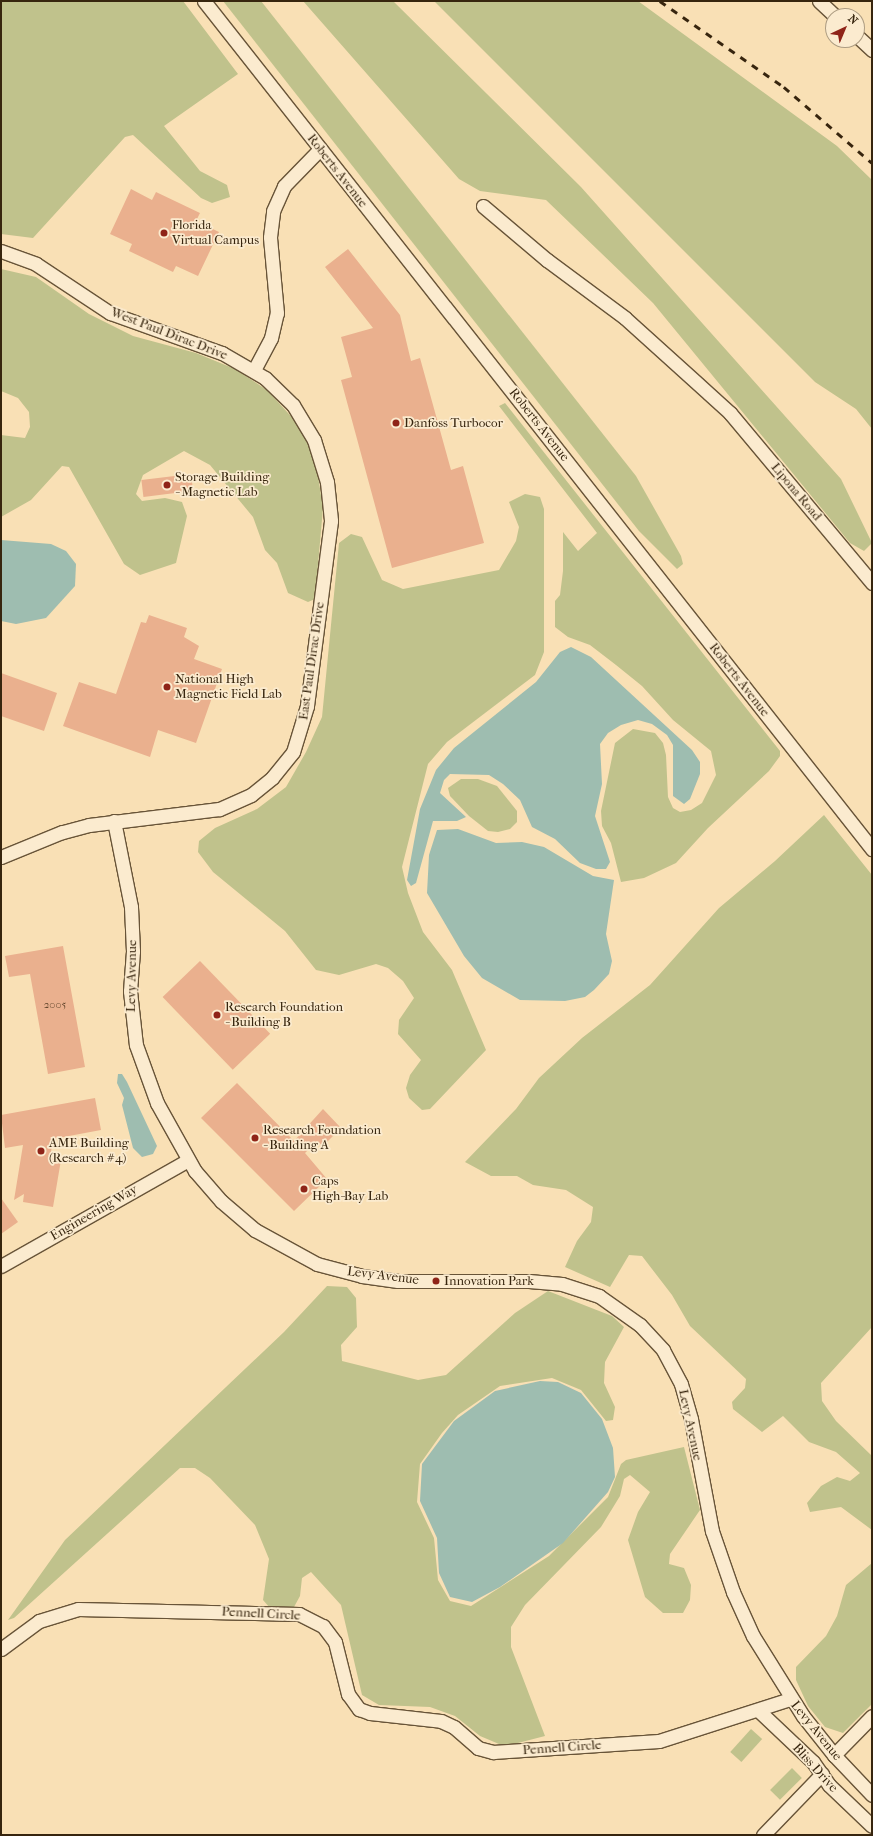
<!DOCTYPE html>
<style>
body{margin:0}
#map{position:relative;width:873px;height:1836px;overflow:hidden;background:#f9e0b5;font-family:"IM FELL French Canon",serif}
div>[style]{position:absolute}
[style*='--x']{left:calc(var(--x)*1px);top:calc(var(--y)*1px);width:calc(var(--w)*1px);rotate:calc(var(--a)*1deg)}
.green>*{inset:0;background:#c0c28c;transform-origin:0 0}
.water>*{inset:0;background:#9ebdb0}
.building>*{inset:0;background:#eab08e;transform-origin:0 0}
.roads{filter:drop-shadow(1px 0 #685438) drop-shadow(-1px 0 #685438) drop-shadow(0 1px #685438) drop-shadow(0 -1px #685438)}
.minor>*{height:13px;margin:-6.5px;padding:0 6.5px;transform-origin:6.5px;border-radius:6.5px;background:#fbebcf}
.rail>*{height:2.5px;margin-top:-1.25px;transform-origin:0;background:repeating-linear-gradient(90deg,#37250e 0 7px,transparent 0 14px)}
.dots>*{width:11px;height:11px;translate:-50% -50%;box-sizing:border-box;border:2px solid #fbebcf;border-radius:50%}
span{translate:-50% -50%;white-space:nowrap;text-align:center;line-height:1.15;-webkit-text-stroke:3.5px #fbebcf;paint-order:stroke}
.number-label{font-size:11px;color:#64482e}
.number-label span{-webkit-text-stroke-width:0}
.street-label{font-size:13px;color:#37250e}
.poi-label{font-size:13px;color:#37250e}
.left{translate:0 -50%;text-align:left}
.frame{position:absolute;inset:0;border:2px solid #37250e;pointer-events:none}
.north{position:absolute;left:825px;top:8px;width:40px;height:40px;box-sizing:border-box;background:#fbebcf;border:1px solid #ad9c82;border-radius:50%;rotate:44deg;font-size:11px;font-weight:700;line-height:16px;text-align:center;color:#37250e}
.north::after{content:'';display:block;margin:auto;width:14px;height:18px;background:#8f2418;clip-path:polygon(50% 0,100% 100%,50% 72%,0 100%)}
</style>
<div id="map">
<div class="green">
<i style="clip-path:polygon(1px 1px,183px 1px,238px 74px,164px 126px,200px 171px,227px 185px,230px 197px,212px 203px,201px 198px,133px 135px,125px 137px,33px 238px,1px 234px)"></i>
<i style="clip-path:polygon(223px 1px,261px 1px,636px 476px,681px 556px,683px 564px,677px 569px,639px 531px)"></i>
<i style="clip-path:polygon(303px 1px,393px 1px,581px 187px,841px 479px,872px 543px,864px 551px,850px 543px,653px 303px,546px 200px,480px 191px,459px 179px)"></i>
<i style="clip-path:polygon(434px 1px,638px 1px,837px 146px,872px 180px,872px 429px,856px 409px,815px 382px)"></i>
<i style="clip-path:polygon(1px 269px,36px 277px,89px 314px,133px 336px,196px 353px,235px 369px,267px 390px,299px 425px,316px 463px,323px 508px,315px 599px,308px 602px,288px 593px,277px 563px,265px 550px,253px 517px,210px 465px,184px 451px,143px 475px,136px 494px,142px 501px,165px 498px,182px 502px,187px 516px,176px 563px,140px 575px,124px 564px,69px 467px,62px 466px,31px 500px,1px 517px,1px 435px,25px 438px,30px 427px,29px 412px,18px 398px,1px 391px)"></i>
<i style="clip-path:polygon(505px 403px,780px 751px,780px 756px,769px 771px,708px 828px,676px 863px,644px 878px,621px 882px,611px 843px,602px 826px,601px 811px,615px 743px,633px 729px,655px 733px,663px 743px,666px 755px,668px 797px,673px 808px,680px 812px,691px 810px,702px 803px,716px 775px,711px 751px,673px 720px,642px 686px,616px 665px,590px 645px,568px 637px,555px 627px,555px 601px,560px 595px,563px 571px,563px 532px,578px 551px,597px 533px,499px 406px)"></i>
<i style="clip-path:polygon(525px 494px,540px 497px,544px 509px,544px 652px,535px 675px,447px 742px,428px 764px,402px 867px,408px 893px,423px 932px,452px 970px,486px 1050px,430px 1109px,422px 1110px,409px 1098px,406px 1088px,410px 1075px,421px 1060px,398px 1034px,399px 1020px,414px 998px,403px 981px,388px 968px,376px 964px,339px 975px,316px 970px,285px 931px,213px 872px,198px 852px,199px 841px,215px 828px,257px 809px,286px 787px,306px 752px,322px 717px,339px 543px,351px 534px,362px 537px,382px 580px,403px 589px,499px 570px,516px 541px,519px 527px,509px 502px)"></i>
<i style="clip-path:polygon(461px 779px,478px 779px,497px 786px,517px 811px,517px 822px,510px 829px,498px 832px,488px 831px,469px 816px,450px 796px,448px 788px)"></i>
<i style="clip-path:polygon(824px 815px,872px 875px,872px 1327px,821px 1383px,822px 1401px,836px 1421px,872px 1456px,872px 1530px,841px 1507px,810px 1512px,807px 1503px,821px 1486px,837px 1477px,850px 1481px,860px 1473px,836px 1452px,809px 1442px,783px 1416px,762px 1432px,733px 1409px,732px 1402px,745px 1388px,746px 1379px,690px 1326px,672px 1295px,642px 1256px,629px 1255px,610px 1287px,565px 1267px,577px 1241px,591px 1222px,593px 1207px,566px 1190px,533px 1185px,517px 1176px,491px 1176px,465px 1162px,516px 1109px,539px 1078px,582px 1038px,650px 985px,719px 908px,775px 861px)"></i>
<i style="clip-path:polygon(327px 1286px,347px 1287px,356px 1298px,357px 1327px,341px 1345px,342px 1361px,418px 1380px,446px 1375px,515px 1313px,548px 1291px,612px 1316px,624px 1327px,605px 1362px,604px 1383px,615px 1407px,613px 1420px,606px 1421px,581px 1390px,552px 1378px,500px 1386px,458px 1415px,442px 1433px,420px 1464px,417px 1502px,434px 1538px,438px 1580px,450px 1601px,471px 1606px,549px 1556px,608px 1497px,621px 1464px,626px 1460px,684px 1447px,700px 1510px,670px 1554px,669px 1564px,684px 1568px,691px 1585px,690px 1600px,683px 1613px,663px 1613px,645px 1597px,628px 1540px,638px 1512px,650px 1492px,630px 1475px,624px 1479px,620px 1496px,601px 1527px,525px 1605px,511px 1627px,511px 1647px,545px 1736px,514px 1744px,499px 1744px,480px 1736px,455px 1716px,430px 1707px,379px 1705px,362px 1695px,341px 1605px,311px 1572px,302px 1578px,300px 1596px,294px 1607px,270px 1608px,263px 1600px,269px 1559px,255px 1525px,210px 1478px,195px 1468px,180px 1468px,14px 1618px,8px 1620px,65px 1540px,284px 1332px)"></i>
<i style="clip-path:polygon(872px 1563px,872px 1704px,843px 1733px,825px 1727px,808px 1706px,796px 1680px,796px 1667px,826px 1636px,837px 1616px,846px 1585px)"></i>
<i style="left:751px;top:1729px;width:15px;height:31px;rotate:42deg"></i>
<i style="left:792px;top:1768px;width:14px;height:31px;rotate:45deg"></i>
</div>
<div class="water">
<i style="clip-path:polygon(1px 540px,51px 544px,66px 551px,76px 564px,75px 586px,46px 618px,16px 624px,1px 621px)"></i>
<i style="clip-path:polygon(571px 647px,591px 657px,692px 750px,700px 762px,700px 774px,690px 799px,684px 804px,673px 796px,673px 745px,667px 735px,652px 724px,638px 720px,621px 725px,608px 733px,600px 744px,602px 784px,595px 816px,610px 862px,606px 869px,596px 869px,580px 863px,555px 839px,532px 827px,520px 800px,503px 784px,489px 775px,450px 774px,444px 780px,440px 793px,466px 817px,457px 821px,433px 821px,416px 883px,411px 886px,407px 880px,420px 809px,436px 770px,454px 748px,536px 682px,560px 652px)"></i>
<i style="clip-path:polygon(458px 829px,496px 843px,522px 842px,544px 847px,593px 876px,614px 880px,606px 934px,612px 961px,609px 974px,594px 990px,585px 997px,565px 1001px,520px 1000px,482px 978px,464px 956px,427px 893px,429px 855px,437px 830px)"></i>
<i style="clip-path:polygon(118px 1074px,122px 1074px,127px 1082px,157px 1146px,153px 1154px,142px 1157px,133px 1148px,122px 1105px,124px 1098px,117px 1083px)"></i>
<i style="clip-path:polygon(540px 1381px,558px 1382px,581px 1393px,602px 1419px,613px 1448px,615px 1477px,608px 1492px,563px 1543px,500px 1587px,472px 1602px,450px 1597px,439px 1573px,437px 1538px,420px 1501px,422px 1464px,454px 1421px,495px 1391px)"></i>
</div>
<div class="building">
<i style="clip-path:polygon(131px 189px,152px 200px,156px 192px,200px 213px,196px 221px,219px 232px,198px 276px,176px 266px,173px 272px,129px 251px,132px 244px,110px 234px)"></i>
<i style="clip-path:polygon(348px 249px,400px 315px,411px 361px,420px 358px,451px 470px,463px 466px,484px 543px,392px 568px,341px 380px,352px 377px,341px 337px,373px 328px,325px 267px)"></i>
<i style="left:191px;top:474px;width:17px;height:50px;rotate:83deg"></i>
<i style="clip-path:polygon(149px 615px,187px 628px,184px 637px,199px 646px,194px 659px,222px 669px,196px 743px,158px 730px,150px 757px,63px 726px,79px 682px,116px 694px,141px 622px,146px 623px)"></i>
<i style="clip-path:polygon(1px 673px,57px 693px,44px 731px,1px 716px)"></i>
<i style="clip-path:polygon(63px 946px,85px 1067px,48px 1074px,30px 974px,9px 977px,5px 956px)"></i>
<i style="left:200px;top:961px;width:101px;height:52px;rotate:46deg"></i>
<i style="clip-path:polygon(237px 1083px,294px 1141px,323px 1109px,341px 1128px,323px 1146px,317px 1141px,305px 1153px,327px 1179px,294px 1211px,201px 1118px)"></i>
<i style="clip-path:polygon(95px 1098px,101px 1130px,53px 1139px,50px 1158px,61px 1160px,53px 1207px,23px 1202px,24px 1194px,14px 1200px,23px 1145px,5px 1148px,1px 1115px)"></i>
<i style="clip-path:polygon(1px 1198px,18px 1222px,1px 1234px)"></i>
</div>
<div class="roads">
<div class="minor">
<i style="--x:204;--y:1;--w:1080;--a:51.77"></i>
<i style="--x:819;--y:1;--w:22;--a:43"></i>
<i style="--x:857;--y:36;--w:21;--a:43"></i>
<i style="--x:483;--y:206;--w:84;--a:40.2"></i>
<i style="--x:547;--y:260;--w:97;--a:36.6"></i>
<i style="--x:625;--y:318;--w:142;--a:42.1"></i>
<i style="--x:730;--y:413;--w:222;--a:50.1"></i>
<i style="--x:1;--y:251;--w:37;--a:20"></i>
<i style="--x:36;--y:264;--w:89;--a:33.5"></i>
<i style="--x:110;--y:313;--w:119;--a:19.7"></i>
<i style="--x:222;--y:353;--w:50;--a:30.2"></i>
<i style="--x:265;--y:378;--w:39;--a:44"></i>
<i style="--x:293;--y:405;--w:41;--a:59"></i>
<i style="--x:314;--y:440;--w:44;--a:72.8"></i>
<i style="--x:327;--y:482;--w:39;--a:84"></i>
<i style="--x:331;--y:521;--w:187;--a:97.4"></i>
<i style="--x:307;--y:706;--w:48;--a:106.9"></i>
<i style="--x:293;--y:752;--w:33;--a:129"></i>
<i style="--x:272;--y:778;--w:27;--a:141"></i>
<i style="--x:251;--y:795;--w:35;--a:156"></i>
<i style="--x:219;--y:809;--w:131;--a:173"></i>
<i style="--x:89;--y:825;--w:28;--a:165"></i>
<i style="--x:62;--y:832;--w:66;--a:157.7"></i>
<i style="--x:254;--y:370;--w:36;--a:-62"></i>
<i style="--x:271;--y:338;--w:26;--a:-77"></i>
<i style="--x:277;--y:313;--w:76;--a:-95.3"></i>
<i style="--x:270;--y:237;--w:26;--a:-83"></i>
<i style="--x:273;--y:211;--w:27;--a:-66"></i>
<i style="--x:284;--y:186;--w:52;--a:-45.8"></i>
<i style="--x:114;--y:821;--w:88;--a:78.8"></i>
<i style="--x:131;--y:907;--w:44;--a:87.4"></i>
<i style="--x:133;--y:951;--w:40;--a:94.3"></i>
<i style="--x:130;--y:991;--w:54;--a:83.7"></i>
<i style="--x:136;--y:1045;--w:62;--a:70.1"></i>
<i style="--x:157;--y:1103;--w:78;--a:60.8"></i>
<i style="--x:195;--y:1171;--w:40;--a:49"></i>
<i style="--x:221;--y:1201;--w:45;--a:40.5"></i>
<i style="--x:255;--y:1230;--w:71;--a:28.7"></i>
<i style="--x:317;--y:1264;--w:47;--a:14.9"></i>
<i style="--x:362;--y:1276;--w:36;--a:8"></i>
<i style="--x:398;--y:1281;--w:131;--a:0"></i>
<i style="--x:529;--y:1281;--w:33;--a:5"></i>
<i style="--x:562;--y:1284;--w:39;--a:18"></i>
<i style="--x:599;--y:1296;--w:50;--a:35.3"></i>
<i style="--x:640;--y:1325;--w:34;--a:47"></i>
<i style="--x:663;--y:1350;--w:38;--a:62"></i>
<i style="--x:681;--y:1384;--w:36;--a:74"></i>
<i style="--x:691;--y:1419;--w:114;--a:79.4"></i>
<i style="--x:712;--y:1531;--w:65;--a:71"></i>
<i style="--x:733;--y:1592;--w:48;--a:65.6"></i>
<i style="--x:753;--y:1636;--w:94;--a:58"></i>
<i style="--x:803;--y:1716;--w:50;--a:51.5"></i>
<i style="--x:834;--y:1755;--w:55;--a:46.5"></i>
<i style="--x:1;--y:1266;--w:215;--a:-29.5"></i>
<i style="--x:1;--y:1649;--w:47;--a:-36.4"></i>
<i style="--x:39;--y:1621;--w:41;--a:-17.1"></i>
<i style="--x:78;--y:1609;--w:221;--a:1.3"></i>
<i style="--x:299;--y:1614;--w:27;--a:27"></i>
<i style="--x:323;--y:1626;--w:20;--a:53"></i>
<i style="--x:335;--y:1642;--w:54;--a:76"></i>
<i style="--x:348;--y:1694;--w:19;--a:54"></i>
<i style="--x:359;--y:1709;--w:12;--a:20"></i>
<i style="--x:370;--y:1713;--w:71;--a:6.4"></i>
<i style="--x:441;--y:1721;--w:14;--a:25"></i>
<i style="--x:454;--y:1727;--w:32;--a:41"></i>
<i style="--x:478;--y:1748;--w:16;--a:15"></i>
<i style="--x:493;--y:1752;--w:166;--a:-3.8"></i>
<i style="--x:659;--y:1741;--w:138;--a:-17.8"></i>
<i style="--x:758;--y:1710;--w:76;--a:43.4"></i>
<i style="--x:813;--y:1762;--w:28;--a:55"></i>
<i style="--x:829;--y:1785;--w:59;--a:43.6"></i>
<i style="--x:834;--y:1755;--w:54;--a:-45.7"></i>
<i style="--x:763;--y:1835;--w:85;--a:-46"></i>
</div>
</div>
<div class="rail">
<i style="--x:660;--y:1;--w:151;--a:34.7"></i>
<i style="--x:784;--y:87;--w:116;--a:40.8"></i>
</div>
<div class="dots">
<i style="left:164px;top:233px;background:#8f2418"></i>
<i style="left:396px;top:423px;background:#8f2418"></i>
<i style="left:167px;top:485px;background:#8f2418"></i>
<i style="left:167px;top:687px;background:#8f2418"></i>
<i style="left:217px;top:1015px;background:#8f2418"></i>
<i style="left:255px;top:1138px;background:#8f2418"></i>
<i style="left:41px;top:1151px;background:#8f2418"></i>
<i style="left:304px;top:1189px;background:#8f2418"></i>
<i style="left:436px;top:1281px;background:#8f2418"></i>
</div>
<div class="number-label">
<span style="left:55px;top:1005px">2005</span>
</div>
<div class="street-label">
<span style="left:337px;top:171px;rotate:52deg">Roberts Avenue</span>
<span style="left:169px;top:334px;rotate:21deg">West Paul Dirac Drive</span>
<span style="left:539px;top:425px;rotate:52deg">Roberts Avenue</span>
<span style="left:796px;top:492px;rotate:50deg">Lipona Road</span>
<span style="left:312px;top:661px;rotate:-82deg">East Paul Dirac Drive</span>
<span style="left:739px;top:680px;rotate:52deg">Roberts Avenue</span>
<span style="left:132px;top:976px;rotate:-89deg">Levy Avenue</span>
<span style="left:94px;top:1213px;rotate:-30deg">Engineering Way</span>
<span style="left:383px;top:1276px;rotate:7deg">Levy Avenue</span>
<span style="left:690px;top:1425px;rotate:78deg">Levy Avenue</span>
<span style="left:261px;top:1614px;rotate:3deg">Pennell Circle</span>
<span style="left:816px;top:1731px;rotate:51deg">Levy Avenue</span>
<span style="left:562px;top:1748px;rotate:-4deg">Pennell Circle</span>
<span style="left:815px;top:1768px;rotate:48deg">Bliss Drive</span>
</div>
<div class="poi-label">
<span class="left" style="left:172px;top:233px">Florida<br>Virtual Campus</span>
<span class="left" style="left:404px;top:423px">Danfoss Turbocor</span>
<span class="left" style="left:175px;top:485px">Storage Building<br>- Magnetic Lab</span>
<span class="left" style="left:175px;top:687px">National High<br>Magnetic Field Lab</span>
<span class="left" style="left:225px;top:1015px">Research Foundation<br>- Building B</span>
<span class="left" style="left:263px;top:1138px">Research Foundation<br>- Building A</span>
<span class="left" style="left:49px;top:1151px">AME Building<br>(Research #4)</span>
<span class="left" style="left:312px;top:1189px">Caps<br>High-Bay Lab</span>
<span class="left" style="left:444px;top:1281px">Innovation Park</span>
</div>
<div class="frame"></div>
<div class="north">N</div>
</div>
